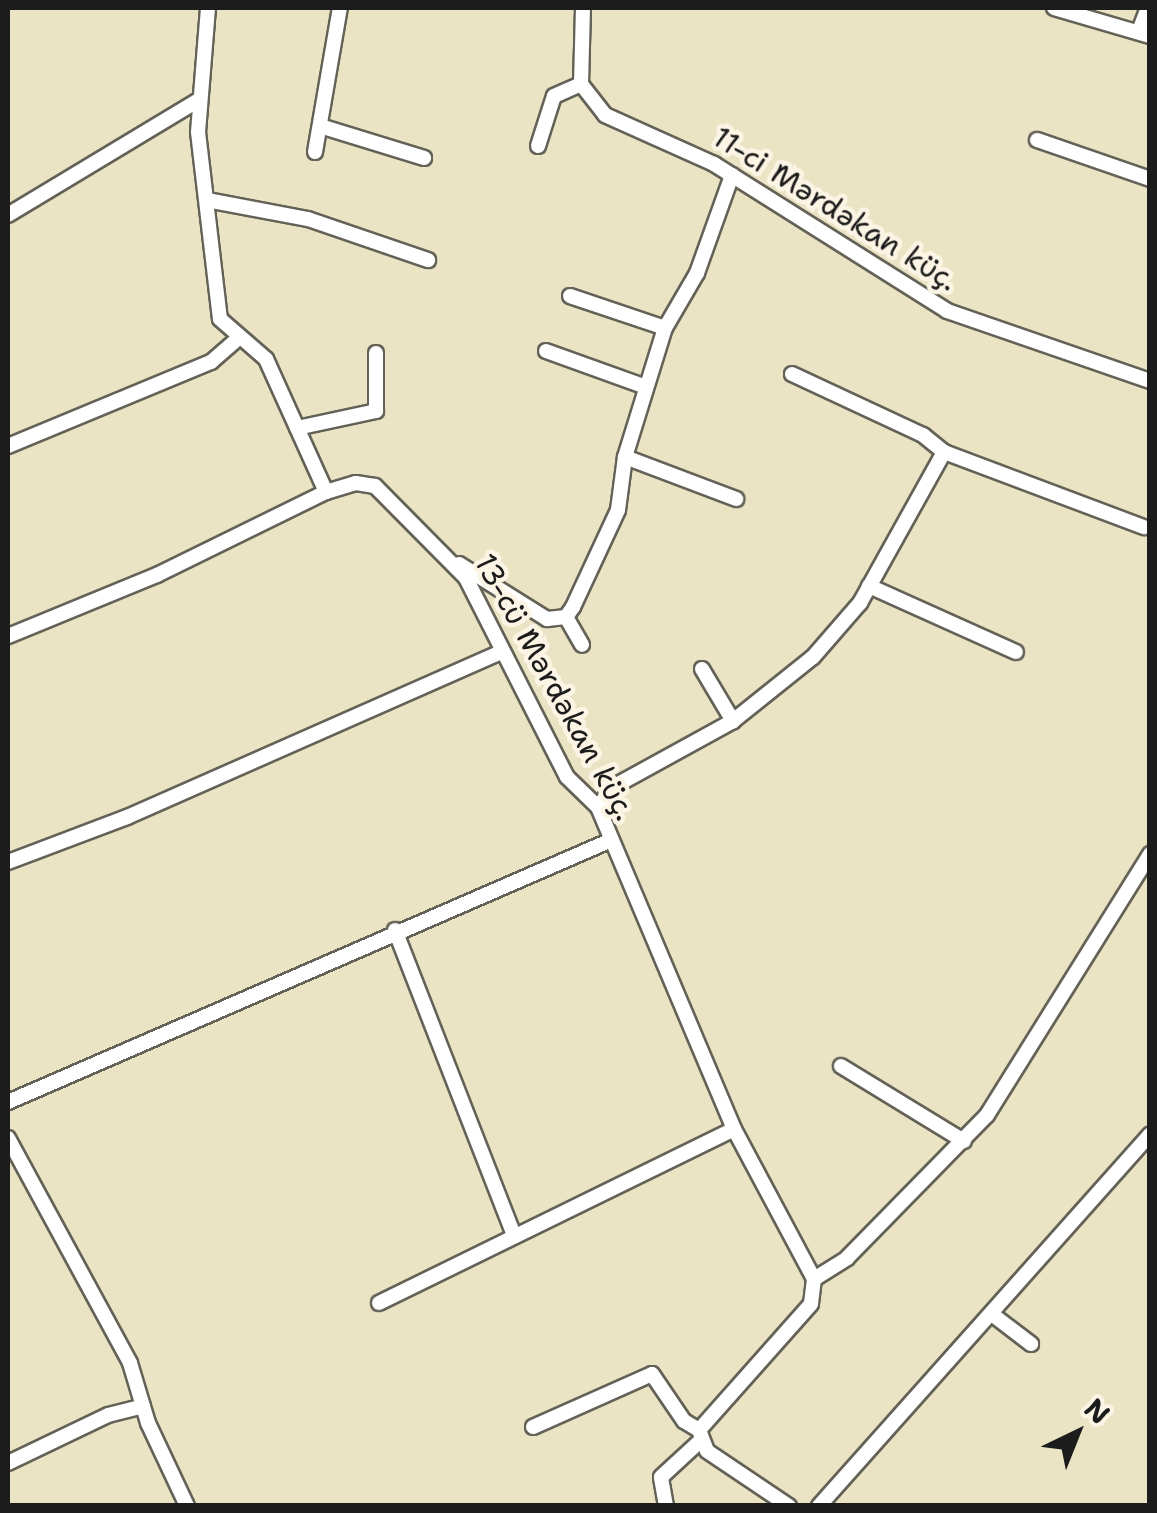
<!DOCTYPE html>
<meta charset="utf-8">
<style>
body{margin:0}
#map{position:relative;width:1157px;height:1513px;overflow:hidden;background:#ebe4c4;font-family:"Shantell Sans",sans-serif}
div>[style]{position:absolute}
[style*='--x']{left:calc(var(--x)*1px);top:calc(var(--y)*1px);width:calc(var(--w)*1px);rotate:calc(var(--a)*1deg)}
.roads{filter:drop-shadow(2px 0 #646257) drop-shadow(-2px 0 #646257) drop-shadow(0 2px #646257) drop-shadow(0 -2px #646257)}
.minor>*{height:14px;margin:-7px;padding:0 7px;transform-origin:7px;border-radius:7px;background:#fff}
span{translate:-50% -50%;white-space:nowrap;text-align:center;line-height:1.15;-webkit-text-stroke:9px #fcf5e5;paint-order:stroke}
.street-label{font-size:30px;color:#1c1c1c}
.frame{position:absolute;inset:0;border:10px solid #1c1c1c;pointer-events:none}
.north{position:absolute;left:1027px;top:1383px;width:100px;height:100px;-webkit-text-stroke:8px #fcf5e5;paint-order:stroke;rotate:43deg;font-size:28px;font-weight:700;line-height:40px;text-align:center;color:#1c1c1c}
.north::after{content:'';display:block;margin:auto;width:35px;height:45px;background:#1c1c1c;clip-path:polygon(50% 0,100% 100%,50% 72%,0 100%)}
</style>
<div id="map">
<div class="roads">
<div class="minor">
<i style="--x:208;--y:8;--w:124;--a:94.6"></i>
<i style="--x:198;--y:132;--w:188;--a:83.3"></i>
<i style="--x:220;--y:319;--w:61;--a:41"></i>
<i style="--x:266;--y:359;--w:146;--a:65.7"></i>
<i style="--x:326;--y:492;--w:31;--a:-17"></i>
<i style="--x:356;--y:483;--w:19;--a:9"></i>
<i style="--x:375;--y:486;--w:129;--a:45.3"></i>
<i style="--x:466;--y:578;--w:223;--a:63.1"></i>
<i style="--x:567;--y:777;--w:43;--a:44.1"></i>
<i style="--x:598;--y:807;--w:350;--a:67.1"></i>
<i style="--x:734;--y:1129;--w:170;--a:61.9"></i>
<i style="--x:814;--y:1279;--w:25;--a:97"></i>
<i style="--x:811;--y:1304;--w:169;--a:131.6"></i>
<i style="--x:699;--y:1430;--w:22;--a:69"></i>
<i style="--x:707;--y:1451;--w:99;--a:33.9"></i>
<i style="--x:583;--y:8;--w:76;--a:91.5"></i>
<i style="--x:581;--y:84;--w:39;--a:52"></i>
<i style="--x:605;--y:115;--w:120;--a:24.2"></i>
<i style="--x:714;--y:164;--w:275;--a:32.2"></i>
<i style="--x:947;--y:311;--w:215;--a:19"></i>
<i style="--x:1054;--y:8;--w:100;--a:16.3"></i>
<i style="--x:1139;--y:31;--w:25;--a:-69"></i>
<i style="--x:320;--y:126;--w:109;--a:17.1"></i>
<i style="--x:1037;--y:140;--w:120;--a:19"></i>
<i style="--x:538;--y:146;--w:52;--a:-72.3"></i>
<i style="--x:554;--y:96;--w:30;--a:-24"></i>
<i style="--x:315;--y:152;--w:146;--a:-80.2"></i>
<i style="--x:207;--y:200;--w:103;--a:10.7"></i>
<i style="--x:308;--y:219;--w:127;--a:18.9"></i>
<i style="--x:8;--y:215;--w:224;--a:-31.1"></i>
<i style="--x:570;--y:296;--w:100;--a:18.6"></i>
<i style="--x:546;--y:351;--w:106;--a:19.8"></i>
<i style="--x:792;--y:374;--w:145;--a:25"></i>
<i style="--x:923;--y:435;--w:27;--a:39"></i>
<i style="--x:297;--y:428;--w:81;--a:-12.1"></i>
<i style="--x:376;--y:411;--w:58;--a:-90"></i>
<i style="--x:8;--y:446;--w:220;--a:-22.5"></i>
<i style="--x:211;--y:362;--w:35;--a:-41"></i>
<i style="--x:625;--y:457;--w:119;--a:20.7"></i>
<i style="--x:459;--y:564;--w:104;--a:32"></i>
<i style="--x:547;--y:619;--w:19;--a:-6"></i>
<i style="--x:566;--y:617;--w:12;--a:-55"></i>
<i style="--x:573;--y:607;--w:107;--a:-65.1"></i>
<i style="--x:618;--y:510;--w:53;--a:-82.5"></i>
<i style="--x:625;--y:457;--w:135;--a:-72.8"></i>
<i style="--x:665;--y:328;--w:64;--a:-59.8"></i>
<i style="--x:697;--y:273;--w:104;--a:-70.3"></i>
<i style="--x:869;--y:586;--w:161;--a:24.2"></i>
<i style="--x:566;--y:617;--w:32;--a:60"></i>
<i style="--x:8;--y:636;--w:161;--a:-22.3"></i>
<i style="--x:157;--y:575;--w:188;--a:-26.2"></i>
<i style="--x:702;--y:669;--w:61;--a:59.2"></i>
<i style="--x:598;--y:807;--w:25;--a:-53"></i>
<i style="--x:613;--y:787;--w:137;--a:-28.8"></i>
<i style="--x:733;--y:721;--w:102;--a:-38.7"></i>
<i style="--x:813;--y:657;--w:72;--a:-49"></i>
<i style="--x:860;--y:603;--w:173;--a:-60.9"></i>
<i style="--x:944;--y:452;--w:214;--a:20.6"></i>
<i style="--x:8;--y:862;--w:127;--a:-20.7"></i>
<i style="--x:127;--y:817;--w:409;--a:-23.8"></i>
<i style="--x:395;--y:930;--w:327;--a:68.7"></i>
<i style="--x:841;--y:1066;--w:144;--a:31.4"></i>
<i style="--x:8;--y:1102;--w:655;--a:-23.47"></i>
<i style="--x:8;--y:1138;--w:256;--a:61.5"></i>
<i style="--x:130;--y:1363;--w:63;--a:73.3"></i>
<i style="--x:148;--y:1423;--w:92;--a:64.8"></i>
<i style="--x:814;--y:1279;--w:39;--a:-32"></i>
<i style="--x:847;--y:1258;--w:200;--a:-45.6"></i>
<i style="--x:987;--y:1115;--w:308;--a:-58"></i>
<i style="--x:379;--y:1303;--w:395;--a:-26.1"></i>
<i style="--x:993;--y:1315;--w:48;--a:37.3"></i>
<i style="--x:533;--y:1427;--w:130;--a:-24"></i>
<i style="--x:652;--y:1374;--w:57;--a:55.8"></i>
<i style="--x:684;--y:1421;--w:17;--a:31"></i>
<i style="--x:8;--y:1463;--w:111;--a:-25.6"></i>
<i style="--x:108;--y:1415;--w:36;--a:-14"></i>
<i style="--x:666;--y:1506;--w:29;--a:-100"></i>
<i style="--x:661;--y:1477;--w:53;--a:-42.7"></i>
<i style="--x:819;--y:1506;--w:498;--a:-48.3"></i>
</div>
</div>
<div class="street-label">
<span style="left:835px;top:209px;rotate:32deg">11-ci Mərdəkan küç.</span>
<span style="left:555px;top:687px;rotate:61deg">13-cü Mərdəkan küç.</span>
</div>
<div class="frame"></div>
<div class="north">N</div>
</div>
